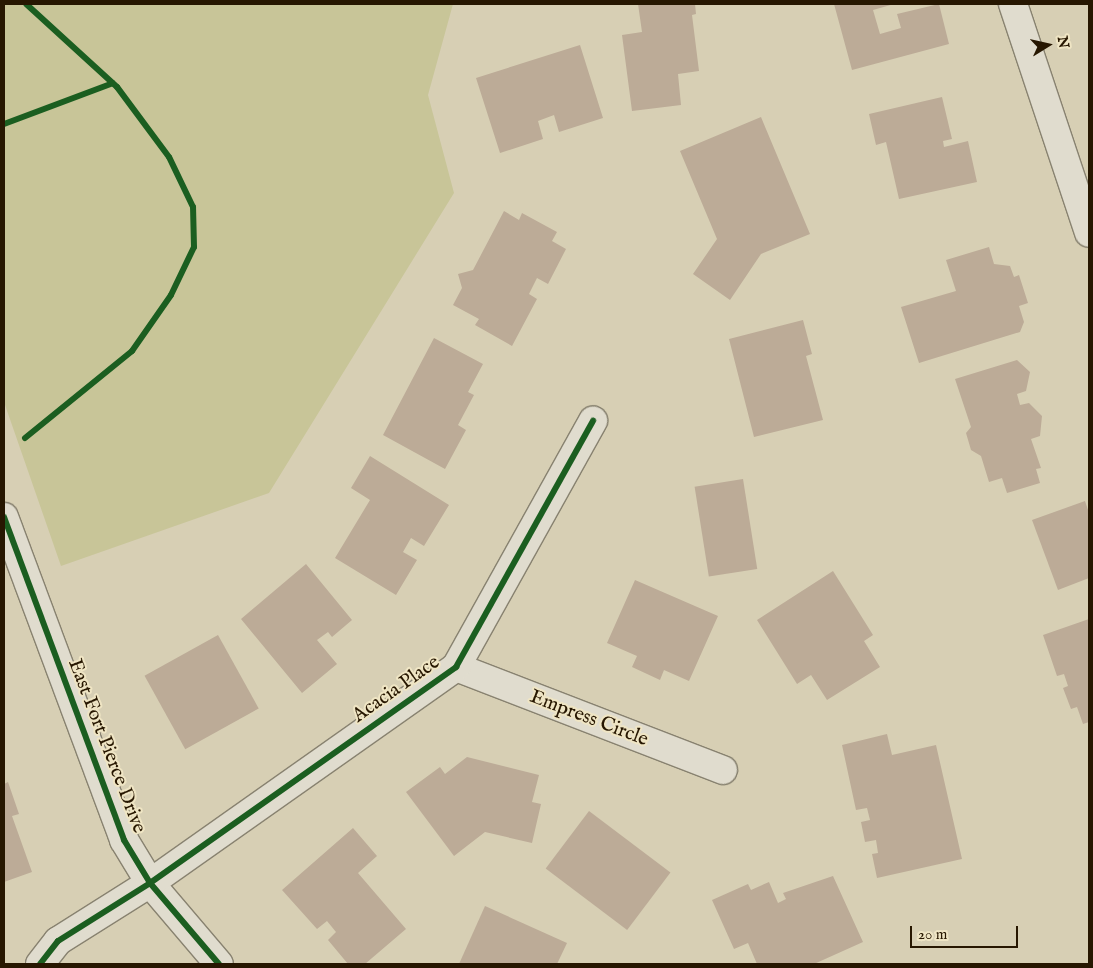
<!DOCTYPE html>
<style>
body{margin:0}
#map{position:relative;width:1093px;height:968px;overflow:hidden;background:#d7cfb4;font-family:"IM FELL English",serif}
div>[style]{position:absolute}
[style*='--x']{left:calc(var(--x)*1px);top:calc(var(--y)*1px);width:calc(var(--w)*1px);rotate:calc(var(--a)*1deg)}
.green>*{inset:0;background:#c8c598}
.building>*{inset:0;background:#bcab97;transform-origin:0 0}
.roads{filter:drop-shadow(1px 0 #888270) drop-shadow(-1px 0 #888270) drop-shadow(0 1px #888270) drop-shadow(0 -1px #888270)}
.minor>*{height:28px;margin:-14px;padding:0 14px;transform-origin:14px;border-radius:14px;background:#e0dcce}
.cycleway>*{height:6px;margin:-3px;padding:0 3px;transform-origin:3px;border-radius:3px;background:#1b5e20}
span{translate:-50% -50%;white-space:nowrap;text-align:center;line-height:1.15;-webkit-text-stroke:4px #efe5c4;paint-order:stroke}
.street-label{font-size:20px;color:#271701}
.frame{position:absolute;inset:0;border:5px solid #271701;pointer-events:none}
.north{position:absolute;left:1023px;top:20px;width:50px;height:50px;-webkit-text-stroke:4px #efe5c4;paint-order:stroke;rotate:80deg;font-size:14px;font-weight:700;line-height:20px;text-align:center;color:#271701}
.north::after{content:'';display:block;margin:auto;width:18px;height:22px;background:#271701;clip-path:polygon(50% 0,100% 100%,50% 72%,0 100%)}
.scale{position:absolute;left:910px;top:926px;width:108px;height:22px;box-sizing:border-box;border:2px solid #271701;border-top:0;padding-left:6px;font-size:15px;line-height:18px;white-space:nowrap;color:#271701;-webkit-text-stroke:4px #efe5c4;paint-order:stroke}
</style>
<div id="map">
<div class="green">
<i style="clip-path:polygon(4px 4px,453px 4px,428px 95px,454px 193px,269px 493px,61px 566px,4px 402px)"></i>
</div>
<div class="building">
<i style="clip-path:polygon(638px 4px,695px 4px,696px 14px,692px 15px,699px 71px,678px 74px,681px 105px,632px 111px,622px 35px,642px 32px)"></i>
<i style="clip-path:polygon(834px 4px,894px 4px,873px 10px,880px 34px,901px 28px,897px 14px,939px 4px,949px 44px,852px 70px)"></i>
<i style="clip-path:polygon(580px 45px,603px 118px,559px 132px,554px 115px,538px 121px,543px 139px,500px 153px,476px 78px)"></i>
<i style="clip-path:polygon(942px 97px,952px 139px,943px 141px,944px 147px,968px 141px,977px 182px,899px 199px,886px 142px,876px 145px,869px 114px)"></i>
<i style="clip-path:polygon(761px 117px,810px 234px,761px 254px,730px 300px,693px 274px,717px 239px,680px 151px)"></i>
<i style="clip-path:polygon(504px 211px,519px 220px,522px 213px,557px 232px,552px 241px,566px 249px,548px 284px,537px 278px,529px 294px,537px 299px,512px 346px,475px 325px,479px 319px,453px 305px,462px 288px,458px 274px,473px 270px)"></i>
<i style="clip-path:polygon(989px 247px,994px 264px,1010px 266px,1014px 277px,1019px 275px,1028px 303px,1019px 306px,1024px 322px,1020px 332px,919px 363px,901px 307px,956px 291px,946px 260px)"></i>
<i style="clip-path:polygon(803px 320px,812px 354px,806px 356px,823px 420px,754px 437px,729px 339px)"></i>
<i style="clip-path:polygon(434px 338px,483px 364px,468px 392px,474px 395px,458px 425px,466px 430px,445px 469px,383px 435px)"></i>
<i style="clip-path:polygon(1017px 360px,1030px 372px,1026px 391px,1017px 394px,1020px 405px,1029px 403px,1042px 416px,1040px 436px,1031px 439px,1041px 468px,1036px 469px,1040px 483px,1007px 493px,1002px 478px,989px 482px,981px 456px,971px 450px,966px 433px,971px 427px,955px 379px)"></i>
<i style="clip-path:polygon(370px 456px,449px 505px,424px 546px,411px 538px,403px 552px,417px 560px,396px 595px,335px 558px,370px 500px,351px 488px)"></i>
<i style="left:743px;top:479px;width:91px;height:49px;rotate:81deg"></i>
<i style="clip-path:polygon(1085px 501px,1089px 513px,1089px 578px,1058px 590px,1032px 520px)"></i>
<i style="clip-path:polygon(306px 564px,352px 620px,332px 637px,328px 632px,317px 640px,337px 664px,302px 693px,241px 619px)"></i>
<i style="clip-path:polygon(833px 571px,873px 635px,864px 641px,880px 667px,827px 700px,811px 675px,797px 684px,757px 620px)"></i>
<i style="clip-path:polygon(635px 580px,718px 616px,689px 681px,664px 670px,660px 680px,632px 667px,637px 656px,607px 643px)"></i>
<i style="clip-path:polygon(1089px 619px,1089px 722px,1083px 724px,1077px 707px,1071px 709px,1063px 688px,1068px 686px,1064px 674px,1057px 676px,1043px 635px)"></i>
<i style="left:218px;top:635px;width:84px;height:84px;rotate:61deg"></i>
<i style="clip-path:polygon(887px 734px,892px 755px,936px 745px,962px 859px,877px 878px,872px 854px,878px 853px,876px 840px,865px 842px,861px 822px,870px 820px,867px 808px,856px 810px,842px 745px)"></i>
<i style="clip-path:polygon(467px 757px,539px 775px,532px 802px,541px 804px,532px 843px,485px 832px,454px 856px,406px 792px,440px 767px,445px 774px)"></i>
<i style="clip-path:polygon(8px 782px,19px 814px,12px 816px,32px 872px,4px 882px,4px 784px)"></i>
<i style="left:589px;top:811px;width:102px;height:72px;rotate:37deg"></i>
<i style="clip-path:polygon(353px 828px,377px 856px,358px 873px,406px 929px,365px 964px,348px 964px,328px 940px,336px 932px,327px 921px,317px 929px,282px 890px)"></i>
<i style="clip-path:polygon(833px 876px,863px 942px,814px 964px,757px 964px,748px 943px,734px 949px,712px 900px,748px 884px,751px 890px,769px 882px,778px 903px,786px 899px,783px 893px)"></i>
<i style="clip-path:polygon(485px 906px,567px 943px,557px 964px,459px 964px)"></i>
</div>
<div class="roads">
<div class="minor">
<i style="--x:1013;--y:4;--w:241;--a:71.6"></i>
<i style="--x:4;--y:517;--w:345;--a:69.6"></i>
<i style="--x:124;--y:840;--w:50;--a:58.8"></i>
<i style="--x:150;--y:883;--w:106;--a:49.6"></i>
<i style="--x:456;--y:667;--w:286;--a:21.1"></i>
<i style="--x:40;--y:964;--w:29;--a:-52"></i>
<i style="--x:58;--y:941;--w:109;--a:-32.2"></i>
<i style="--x:150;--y:883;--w:375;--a:-35.2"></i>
<i style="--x:456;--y:667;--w:282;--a:-60.9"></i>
</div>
</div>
<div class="cycleway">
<i style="--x:4;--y:124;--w:116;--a:-20.6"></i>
<i style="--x:25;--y:438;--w:138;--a:-39.1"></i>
<i style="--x:132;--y:351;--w:68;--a:-55.1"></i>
<i style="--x:171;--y:295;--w:53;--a:-64.4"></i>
<i style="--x:194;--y:247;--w:40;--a:-91.4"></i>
<i style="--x:193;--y:207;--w:55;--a:-115.6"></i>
<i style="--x:169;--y:157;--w:87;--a:-126.6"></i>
<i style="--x:117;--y:87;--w:123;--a:-137.6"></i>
<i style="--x:4;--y:517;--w:345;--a:69.6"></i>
<i style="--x:124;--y:840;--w:50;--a:58.8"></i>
<i style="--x:150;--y:883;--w:106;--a:49.6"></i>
<i style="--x:40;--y:964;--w:29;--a:-52"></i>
<i style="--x:58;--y:941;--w:109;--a:-32.2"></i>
<i style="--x:150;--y:883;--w:375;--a:-35.2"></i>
<i style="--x:456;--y:667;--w:282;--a:-60.9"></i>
</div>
<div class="street-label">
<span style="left:396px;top:689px;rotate:-35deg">Acacia Place</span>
<span style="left:589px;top:718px;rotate:21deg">Empress Circle</span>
<span style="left:107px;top:746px;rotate:69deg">East Fort Pierce Drive</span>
</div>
<div class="frame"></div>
<div class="north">N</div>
<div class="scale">20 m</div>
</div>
